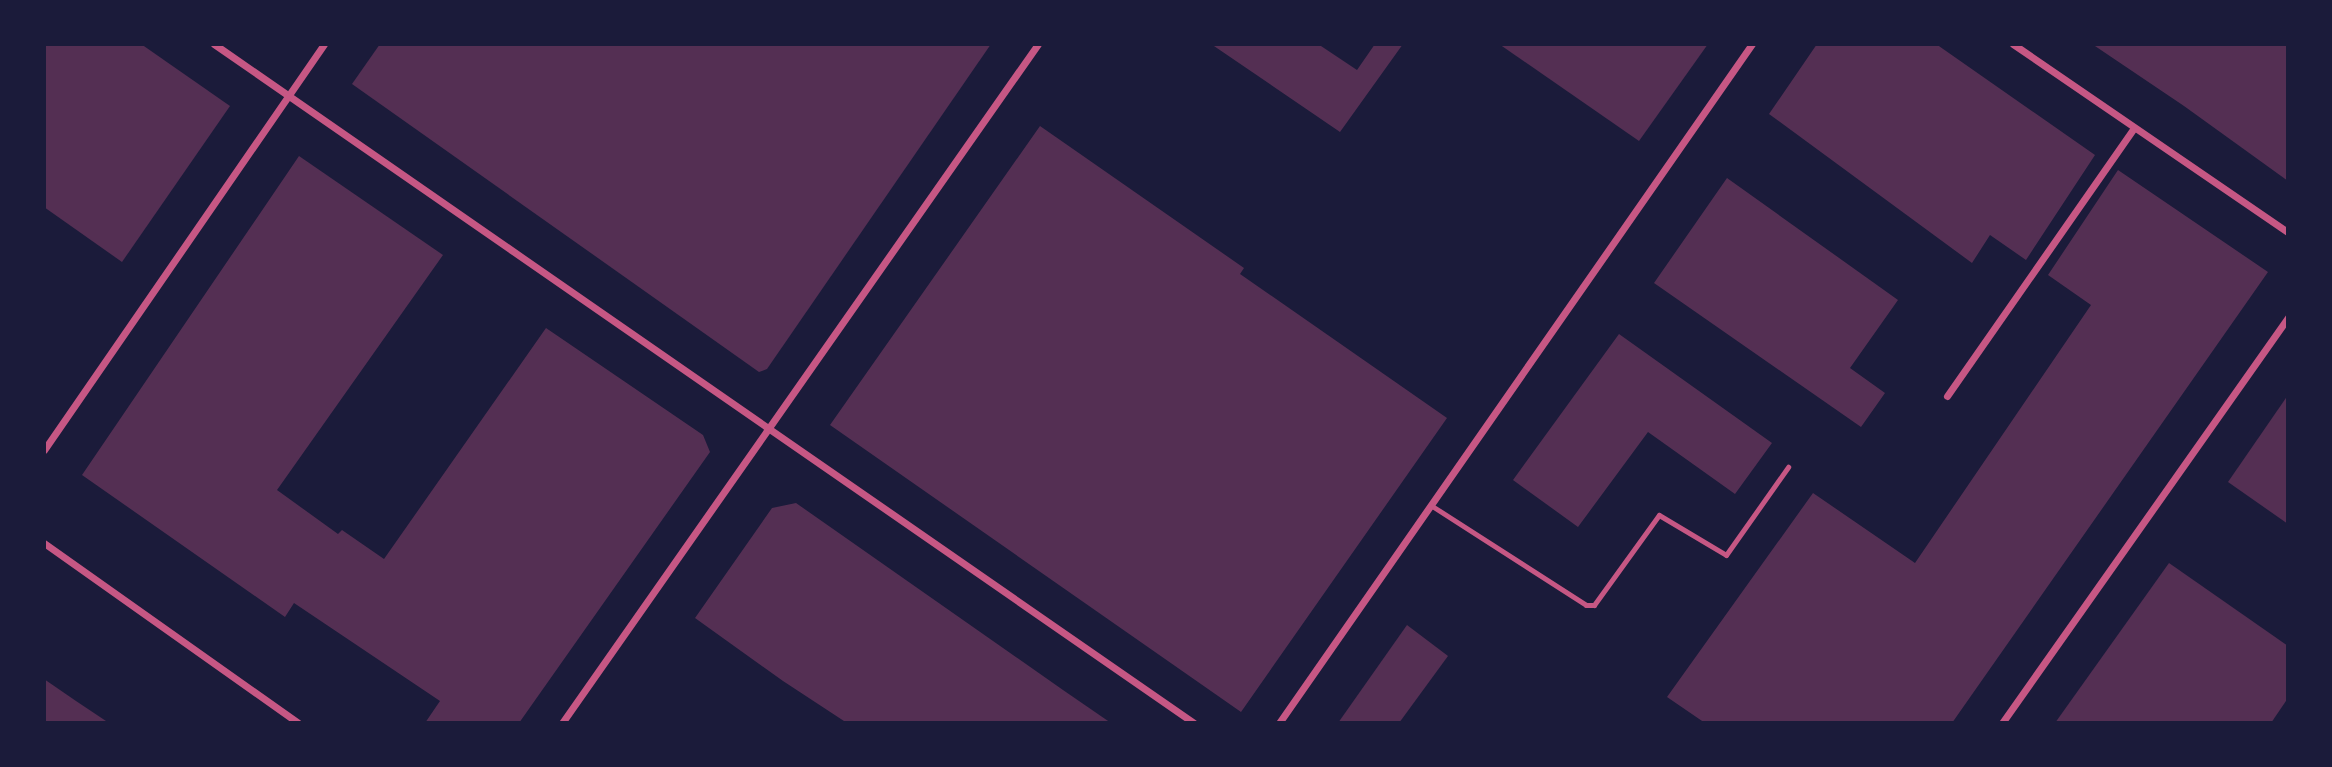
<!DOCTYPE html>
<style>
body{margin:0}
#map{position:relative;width:2332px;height:767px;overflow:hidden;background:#1b1b3a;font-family:"Fira Sans",sans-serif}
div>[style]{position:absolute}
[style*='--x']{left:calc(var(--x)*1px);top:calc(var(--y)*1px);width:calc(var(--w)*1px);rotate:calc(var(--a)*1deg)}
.building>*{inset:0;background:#542f53}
.service>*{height:5px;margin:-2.5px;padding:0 2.5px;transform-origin:2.5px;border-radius:2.5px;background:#c65784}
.minor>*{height:7px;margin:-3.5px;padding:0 3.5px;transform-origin:3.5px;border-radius:3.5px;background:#c65784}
span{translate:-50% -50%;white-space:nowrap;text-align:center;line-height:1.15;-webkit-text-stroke:7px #1b1b3a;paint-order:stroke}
.frame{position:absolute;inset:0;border:46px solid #1b1b3a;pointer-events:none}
</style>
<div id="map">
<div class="building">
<i style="clip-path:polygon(44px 44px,141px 44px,230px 106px,122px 262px,44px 207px)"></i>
<i style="clip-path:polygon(380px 44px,991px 44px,767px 369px,759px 372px,352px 84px)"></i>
<i style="clip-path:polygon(1211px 44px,1318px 44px,1357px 70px,1375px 44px,1403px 44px,1340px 132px)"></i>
<i style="clip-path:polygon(1499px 44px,1708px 44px,1639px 141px)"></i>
<i style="clip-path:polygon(1817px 44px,1936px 44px,2095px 155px,2026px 260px,1990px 235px,1972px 263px,1769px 114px)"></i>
<i style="clip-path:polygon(2092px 44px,2288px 44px,2288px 181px,2184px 106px)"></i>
<i style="clip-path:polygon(1040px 126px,1244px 268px,1240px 274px,1447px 418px,1241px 712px,830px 425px)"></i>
<i style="clip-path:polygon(299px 156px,443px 255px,277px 490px,338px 534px,342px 530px,384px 559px,546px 328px,703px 435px,710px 452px,519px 723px,425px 723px,440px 701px,294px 603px,285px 617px,82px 475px)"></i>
<i style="clip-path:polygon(2118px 170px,2268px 272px,1952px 723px,1705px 723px,1667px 697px,1813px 493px,1915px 563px,2091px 305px,2048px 275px)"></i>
<i style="clip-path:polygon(1727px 178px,1898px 300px,1850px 368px,1885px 393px,1861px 427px,1654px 283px)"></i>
<i style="clip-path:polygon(1619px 334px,1772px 443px,1735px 494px,1648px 432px,1578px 527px,1513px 480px)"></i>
<i style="clip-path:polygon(2288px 395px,2288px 524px,2228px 482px)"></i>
<i style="clip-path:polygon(796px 503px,1063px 690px,1111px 723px,847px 723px,783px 681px,695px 618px,772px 508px)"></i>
<i style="clip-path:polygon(2169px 563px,2288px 646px,2288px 698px,2271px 723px,2055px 723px)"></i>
<i style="clip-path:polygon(1407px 625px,1448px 656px,1399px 723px,1338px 723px)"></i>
<i style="clip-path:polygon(44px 679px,76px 701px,109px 723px,44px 723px)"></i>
</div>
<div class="service">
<i style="--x:1432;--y:506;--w:183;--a:32.7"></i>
<i style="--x:1586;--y:605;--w:8;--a:0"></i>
<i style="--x:1594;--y:605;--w:111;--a:-54.2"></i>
<i style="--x:1659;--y:515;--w:78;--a:30.8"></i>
<i style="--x:1726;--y:555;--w:108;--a:-54.8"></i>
</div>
<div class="minor">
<i style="--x:214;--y:44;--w:1192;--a:34.72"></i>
<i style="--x:2013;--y:44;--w:333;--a:34.4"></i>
<i style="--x:1947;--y:396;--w:327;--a:-55.1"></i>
<i style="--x:44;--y:450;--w:493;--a:-55.4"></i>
<i style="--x:44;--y:543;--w:311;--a:35.3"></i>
<i style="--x:562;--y:723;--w:829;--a:-54.97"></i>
<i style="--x:1279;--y:723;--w:828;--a:-55.14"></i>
<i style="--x:2002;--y:723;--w:497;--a:-54.8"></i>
</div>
<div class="frame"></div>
</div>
